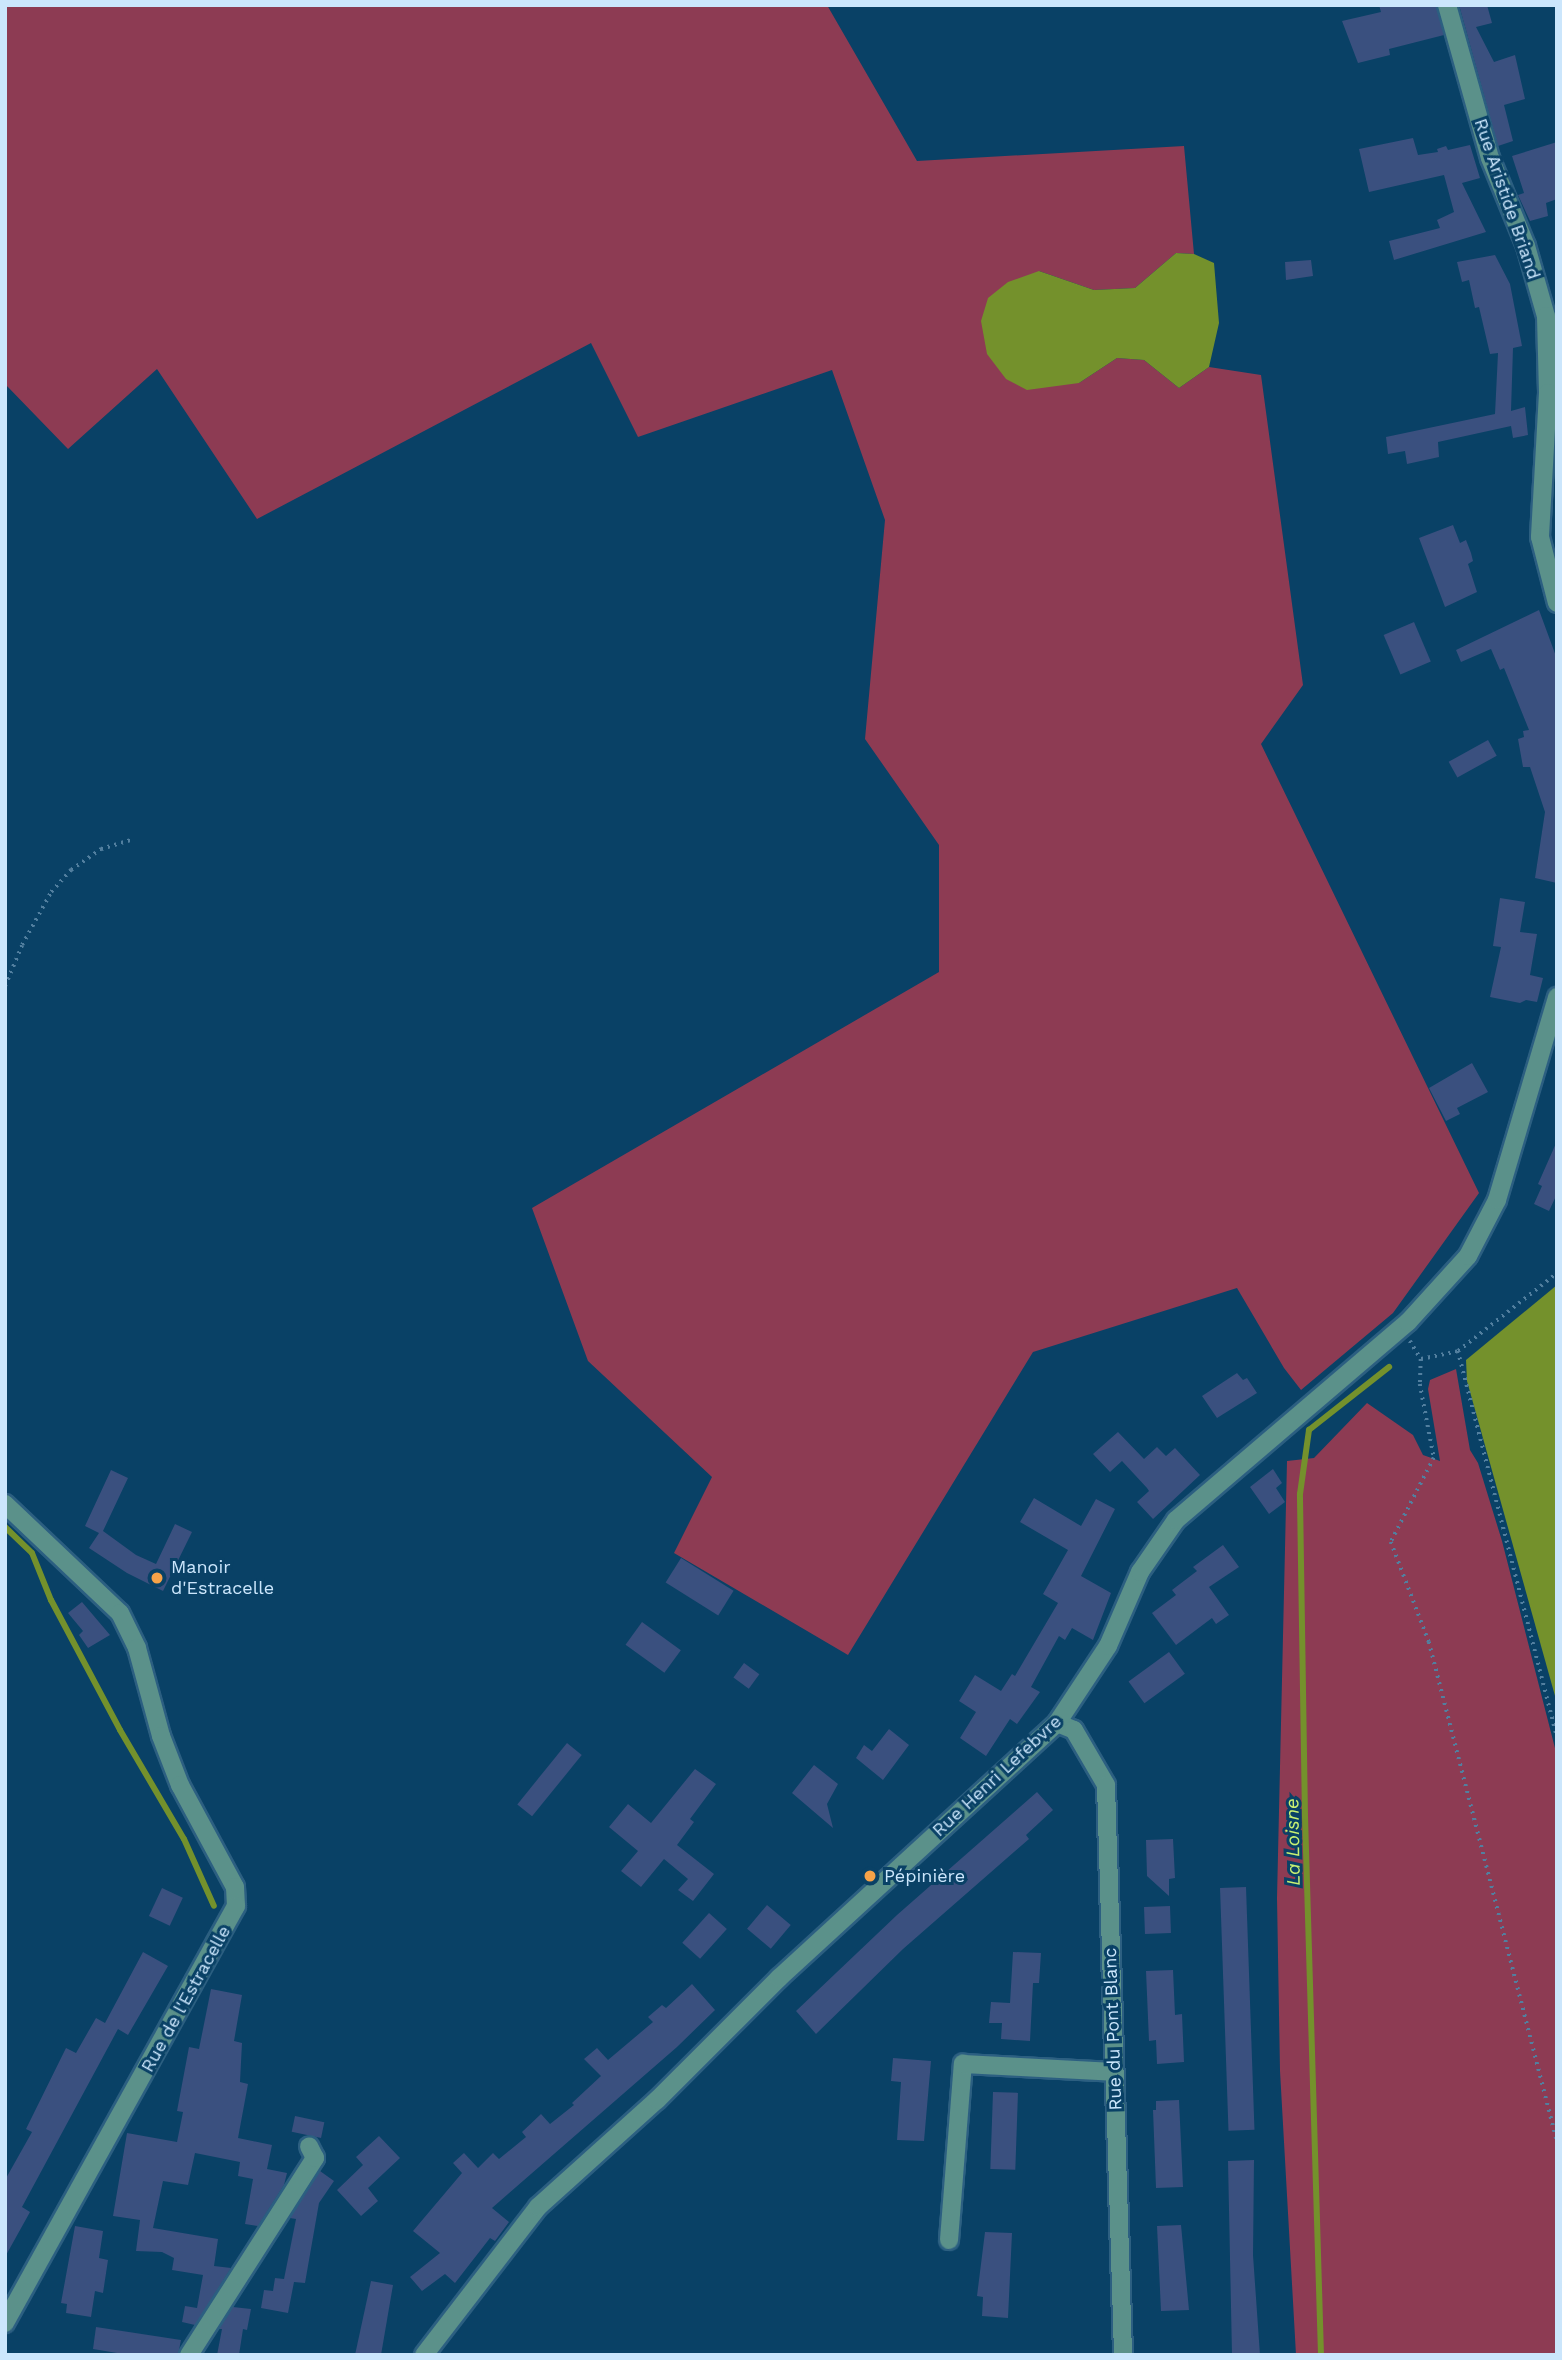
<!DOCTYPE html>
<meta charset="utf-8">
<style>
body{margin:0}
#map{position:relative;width:1562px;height:2360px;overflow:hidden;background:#094166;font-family:"Work Sans",sans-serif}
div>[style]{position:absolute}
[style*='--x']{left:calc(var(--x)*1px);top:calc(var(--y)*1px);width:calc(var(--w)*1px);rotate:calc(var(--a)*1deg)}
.green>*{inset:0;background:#8d3b53}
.water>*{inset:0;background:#74912c}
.stream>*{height:6px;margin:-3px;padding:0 3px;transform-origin:3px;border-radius:3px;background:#74912c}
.building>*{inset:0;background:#3a507f;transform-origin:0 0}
.path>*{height:3.5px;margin-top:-1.75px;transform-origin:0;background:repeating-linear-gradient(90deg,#527f9f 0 2px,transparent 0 7px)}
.roads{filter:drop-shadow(2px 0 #2c5f81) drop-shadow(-2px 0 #2c5f81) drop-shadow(0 2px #2c5f81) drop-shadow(0 -2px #2c5f81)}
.minor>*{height:18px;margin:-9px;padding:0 9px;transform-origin:9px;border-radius:9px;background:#5b918a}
.dots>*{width:19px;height:19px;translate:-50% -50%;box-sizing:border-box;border:4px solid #094166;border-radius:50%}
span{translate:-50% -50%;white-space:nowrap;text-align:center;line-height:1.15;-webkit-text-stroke:6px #094166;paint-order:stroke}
.street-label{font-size:18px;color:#cbe6fc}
.poi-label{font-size:18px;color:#cbe6fc}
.left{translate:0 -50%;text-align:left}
.water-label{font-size:19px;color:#c9f172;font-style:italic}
.frame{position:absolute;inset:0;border:7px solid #cbe6fc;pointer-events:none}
</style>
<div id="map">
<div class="green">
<i style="clip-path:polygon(5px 5px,827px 5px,917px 161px,1184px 146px,1194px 254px,1176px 253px,1135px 288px,1094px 290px,1039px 271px,1079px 383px,1117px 358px,1144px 360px,1179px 388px,1209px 367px,1261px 375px,1303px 685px,1261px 744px,1479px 1193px,1393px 1313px,1301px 1390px,1284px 1368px,1237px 1288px,1033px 1352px,848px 1655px,674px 1553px,712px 1477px,588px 1361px,532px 1208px,939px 972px,939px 845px,865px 739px,885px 520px,832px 370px,638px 437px,591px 343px,257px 519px,157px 369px,68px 449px,5px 384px)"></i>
<i style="clip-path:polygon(1456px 1369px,1470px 1450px,1478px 1463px,1502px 1541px,1557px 1756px,1557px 2355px,1296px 2355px,1280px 2071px,1277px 1898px,1287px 1461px,1314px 1458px,1367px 1403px,1413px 1435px,1423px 1455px,1440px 1461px,1428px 1389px,1430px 1380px)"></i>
</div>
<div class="water">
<i style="clip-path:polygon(1176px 253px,1194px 254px,1214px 263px,1219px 323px,1209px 367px,1179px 388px,1144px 360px,1117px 358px,1079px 383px,1027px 390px,1006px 379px,987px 354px,981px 321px,988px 298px,1008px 282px,1039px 271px,1094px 290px,1135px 288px)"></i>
<i style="clip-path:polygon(1557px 1285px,1557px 1703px,1467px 1381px,1466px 1360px)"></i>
</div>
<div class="stream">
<i style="--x:5;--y:1527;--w:37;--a:44"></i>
<i style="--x:32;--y:1553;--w:51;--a:68"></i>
<i style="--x:51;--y:1600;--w:147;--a:62"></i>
<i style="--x:120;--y:1730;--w:126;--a:59.6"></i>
<i style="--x:184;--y:1839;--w:73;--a:65.9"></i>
<i style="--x:1321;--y:2355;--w:538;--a:-91.7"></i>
<i style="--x:1305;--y:1817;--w:323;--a:-90.9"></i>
<i style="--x:1300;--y:1494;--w:65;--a:-82"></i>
<i style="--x:1309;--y:1430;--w:102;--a:-38.2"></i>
</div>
<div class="building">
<i style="clip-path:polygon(1379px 5px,1436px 5px,1444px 35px,1389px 49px,1390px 55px,1358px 63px,1342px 21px,1381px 12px)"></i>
<i style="clip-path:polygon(1459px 5px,1487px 5px,1492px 23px,1476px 27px,1494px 62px,1515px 55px,1525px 99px,1504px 105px,1513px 141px,1498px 146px)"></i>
<i style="clip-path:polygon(1413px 138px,1418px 155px,1438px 152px,1437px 149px,1446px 146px,1448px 150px,1470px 145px,1480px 178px,1462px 183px,1486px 232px,1394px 260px,1389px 241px,1440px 228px,1437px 220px,1454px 212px,1444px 175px,1369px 192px,1359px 149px)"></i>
<i style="clip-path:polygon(1557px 142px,1557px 199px,1546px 203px,1548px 216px,1530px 221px,1518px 195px,1524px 193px,1512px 156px)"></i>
<i style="clip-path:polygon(1495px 255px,1510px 284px,1522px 346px,1513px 348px,1511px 411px,1525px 407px,1528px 435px,1513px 438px,1511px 426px,1438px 442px,1439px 457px,1407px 464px,1405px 451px,1388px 454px,1386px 437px,1495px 414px,1498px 353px,1490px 354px,1479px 307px,1475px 308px,1469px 280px,1462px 282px,1457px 262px)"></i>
<i style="clip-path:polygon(1311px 260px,1313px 276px,1286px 280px,1285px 262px)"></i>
<i style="clip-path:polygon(1453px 525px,1460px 543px,1466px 540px,1471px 553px,1473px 561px,1468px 564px,1477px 592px,1445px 607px,1419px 538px)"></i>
<i style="clip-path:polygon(1539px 610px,1557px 659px,1557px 883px,1535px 878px,1545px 812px,1530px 767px,1523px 767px,1518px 739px,1524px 737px,1523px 731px,1529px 730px,1504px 668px,1500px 670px,1491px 649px,1461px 662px,1456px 650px)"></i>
<i style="left:1414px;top:622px;width:43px;height:33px;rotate:67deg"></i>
<i style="left:1488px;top:740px;width:18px;height:45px;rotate:61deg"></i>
<i style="clip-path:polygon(1500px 898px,1525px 902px,1520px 932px,1537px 934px,1530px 975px,1543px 978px,1537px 1002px,1526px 1000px,1520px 1003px,1490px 997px,1501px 947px,1493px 946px)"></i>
<i style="clip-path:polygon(1472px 1063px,1488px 1092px,1457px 1108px,1460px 1114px,1446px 1121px,1429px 1088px)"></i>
<i style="clip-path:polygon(1557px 1141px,1557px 1194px,1549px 1211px,1534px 1204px,1542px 1186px,1538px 1184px)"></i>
<i style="clip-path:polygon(1237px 1373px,1243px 1380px,1247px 1378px,1257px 1393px,1217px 1418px,1202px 1396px)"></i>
<i style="clip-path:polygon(1118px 1432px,1144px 1459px,1157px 1447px,1166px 1456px,1175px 1448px,1200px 1475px,1153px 1519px,1137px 1502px,1149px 1491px,1147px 1488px,1122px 1461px,1110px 1472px,1093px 1454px)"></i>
<i style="clip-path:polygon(1273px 1469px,1282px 1483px,1276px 1488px,1285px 1502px,1269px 1514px,1250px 1487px)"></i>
<i style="clip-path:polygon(111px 1470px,128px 1478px,103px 1531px,136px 1555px,156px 1564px,175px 1524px,192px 1532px,163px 1591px,127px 1573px,89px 1548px,99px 1533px,85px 1526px)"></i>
<i style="clip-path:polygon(1034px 1498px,1081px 1526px,1096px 1499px,1115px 1509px,1081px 1576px,1111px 1593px,1093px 1640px,1072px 1628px,1065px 1640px,1059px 1636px,1031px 1687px,1040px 1692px,1017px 1724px,1010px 1719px,986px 1756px,960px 1738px,976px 1712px,959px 1701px,975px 1675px,1001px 1691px,1012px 1674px,1015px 1676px,1058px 1603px,1043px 1594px,1068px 1550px,1020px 1522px)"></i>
<i style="clip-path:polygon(1223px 1545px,1239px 1567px,1209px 1587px,1229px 1615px,1216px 1624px,1212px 1618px,1176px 1645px,1152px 1613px,1176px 1595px,1172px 1590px,1197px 1571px,1193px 1567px)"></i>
<i style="left:681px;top:1558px;width:62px;height:29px;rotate:32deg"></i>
<i style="clip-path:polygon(82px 1602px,110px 1635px,88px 1648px,79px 1635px,83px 1631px,68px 1613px)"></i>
<i style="left:642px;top:1622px;width:48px;height:28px;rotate:36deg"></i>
<i style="left:1169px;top:1652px;width:27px;height:50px;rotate:54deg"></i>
<i style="left:744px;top:1663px;width:19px;height:18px;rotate:36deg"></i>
<i style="clip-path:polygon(889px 1729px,909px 1745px,883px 1780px,856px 1758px,864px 1745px,872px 1751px)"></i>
<i style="left:567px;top:1743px;width:19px;height:79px;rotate:39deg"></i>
<i style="clip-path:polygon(814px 1765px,838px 1784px,827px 1804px,833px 1828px,792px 1793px)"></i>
<i style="clip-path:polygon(695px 1769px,716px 1784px,690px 1819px,694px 1822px,677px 1845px,714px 1874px,693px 1901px,678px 1890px,688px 1879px,664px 1859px,641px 1887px,621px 1871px,638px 1851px,609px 1827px,628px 1804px,651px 1823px)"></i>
<i style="clip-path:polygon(1037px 1792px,1053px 1810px,1026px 1835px,1029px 1839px,903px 1949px,816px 2034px,796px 2011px,897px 1915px)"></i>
<i style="clip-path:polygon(1173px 1839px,1175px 1878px,1169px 1879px,1169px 1896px,1147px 1876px,1146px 1840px)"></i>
<i style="left:1246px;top:1887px;width:243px;height:26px;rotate:88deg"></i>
<i style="left:162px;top:1888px;width:23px;height:31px;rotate:25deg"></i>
<i style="left:767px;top:1905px;width:31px;height:31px;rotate:40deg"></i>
<i style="left:1170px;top:1906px;width:27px;height:26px;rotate:88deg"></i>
<i style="left:709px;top:1913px;width:24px;height:40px;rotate:42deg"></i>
<i style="clip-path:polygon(143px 1952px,168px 1966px,128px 2035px,118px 2029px,22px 2207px,30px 2212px,5px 2257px,5px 2180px,32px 2132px,26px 2129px,66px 2048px,76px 2053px,96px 2018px,105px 2023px)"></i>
<i style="clip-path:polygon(1013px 1952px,1041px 1953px,1039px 1983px,1033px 1983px,1030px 2041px,1001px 2039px,1002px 2023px,989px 2023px,991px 2002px,1010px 2003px)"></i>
<i style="clip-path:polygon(1173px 1970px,1175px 2015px,1182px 2014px,1184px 2062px,1157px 2064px,1156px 2040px,1149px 2041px,1146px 1971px)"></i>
<i style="clip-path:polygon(692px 1984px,715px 2010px,677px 2047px,492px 2208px,509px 2222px,495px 2241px,490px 2238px,455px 2283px,445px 2274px,422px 2291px,410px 2277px,440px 2253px,413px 2231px,462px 2173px,453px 2163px,464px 2153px,478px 2168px,493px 2153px,499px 2159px,526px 2137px,522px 2132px,541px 2114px,550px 2124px,574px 2105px,572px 2103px,601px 2076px,584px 2059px,597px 2048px,608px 2060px,653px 2022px,648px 2017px,662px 2005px,666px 2008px)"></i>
<i style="clip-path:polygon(211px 1989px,242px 1995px,234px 2041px,242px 2043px,240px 2082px,248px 2084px,238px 2138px,272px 2145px,267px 2169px,287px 2173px,284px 2185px,258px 2226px,245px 2224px,253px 2179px,238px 2176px,240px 2162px,195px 2153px,188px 2185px,163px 2181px,153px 2228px,218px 2239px,214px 2266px,231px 2268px,195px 2325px,182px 2322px,185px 2306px,197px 2308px,203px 2275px,172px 2270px,174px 2258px,162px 2252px,136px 2251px,140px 2220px,113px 2216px,127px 2133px,177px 2142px,183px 2112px,177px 2111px,189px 2047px,199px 2049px)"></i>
<i style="clip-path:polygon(893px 2058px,931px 2061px,924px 2141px,897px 2140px,901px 2082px,891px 2081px)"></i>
<i style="left:993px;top:2092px;width:25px;height:77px;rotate:2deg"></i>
<i style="clip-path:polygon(1179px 2100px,1183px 2187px,1156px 2188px,1153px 2110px,1156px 2110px,1156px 2101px)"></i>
<i style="left:295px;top:2116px;width:30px;height:16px;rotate:12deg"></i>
<i style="clip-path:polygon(379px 2136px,400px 2158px,368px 2188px,378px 2201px,361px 2216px,337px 2190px,363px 2165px,356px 2157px)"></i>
<i style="clip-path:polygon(1254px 2160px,1253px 2255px,1260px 2355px,1232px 2355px,1228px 2161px)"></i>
<i style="clip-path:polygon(320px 2171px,334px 2181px,319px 2203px,305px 2283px,294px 2282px,288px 2313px,261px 2308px,264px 2290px,273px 2291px,275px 2278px,284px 2279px,296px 2219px,290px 2218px)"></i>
<i style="clip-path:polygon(1181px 2225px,1189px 2310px,1161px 2311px,1157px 2226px)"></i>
<i style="clip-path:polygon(75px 2226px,103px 2231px,99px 2258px,108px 2260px,103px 2293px,95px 2291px,91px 2317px,66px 2313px,67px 2304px,61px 2303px)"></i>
<i style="clip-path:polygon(985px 2232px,1012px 2233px,1008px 2318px,982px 2316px,983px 2297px,977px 2296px)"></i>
<i style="clip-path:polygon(371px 2281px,393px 2285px,381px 2355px,355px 2355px)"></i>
<i style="clip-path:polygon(233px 2307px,251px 2309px,247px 2330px,243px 2329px,239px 2355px,217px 2355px,222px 2329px,219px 2329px)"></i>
<i style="clip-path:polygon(96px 2327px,181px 2340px,178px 2355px,129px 2355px,93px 2349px)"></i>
</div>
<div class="path">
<i style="--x:5;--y:986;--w:44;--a:-67.5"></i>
<i style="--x:22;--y:945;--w:60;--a:-61.3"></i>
<i style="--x:51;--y:892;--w:30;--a:-48"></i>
<i style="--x:71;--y:870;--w:37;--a:-35"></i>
<i style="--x:101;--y:849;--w:34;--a:-17"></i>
<i style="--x:1410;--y:1341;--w:21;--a:59"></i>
<i style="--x:1421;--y:1359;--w:25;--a:92"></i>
<i style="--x:1420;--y:1384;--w:75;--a:79.3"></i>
<i style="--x:1434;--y:1458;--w:94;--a:117.1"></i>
<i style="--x:1391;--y:1542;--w:107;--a:69.2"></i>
<i style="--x:1429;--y:1642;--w:515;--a:75.61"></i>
<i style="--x:1458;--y:1351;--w:398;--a:75.6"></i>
<i style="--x:1421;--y:1359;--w:38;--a:-12"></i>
<i style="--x:1458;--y:1351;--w:126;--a:-38.2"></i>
</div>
<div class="roads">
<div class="minor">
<i style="--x:1447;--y:5;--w:159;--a:74.3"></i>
<i style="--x:1490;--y:158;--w:95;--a:67.8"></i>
<i style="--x:1526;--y:246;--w:73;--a:74.1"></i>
<i style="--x:1546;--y:316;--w:77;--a:88.5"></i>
<i style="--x:1548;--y:393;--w:144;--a:93.2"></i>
<i style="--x:1540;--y:537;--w:68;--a:75.6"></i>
<i style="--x:5;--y:1504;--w:158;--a:43.5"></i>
<i style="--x:120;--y:1613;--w:39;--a:64"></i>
<i style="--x:137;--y:1648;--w:91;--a:74.7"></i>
<i style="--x:161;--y:1736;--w:53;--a:68.8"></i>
<i style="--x:180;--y:1785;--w:116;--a:61.7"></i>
<i style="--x:235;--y:1887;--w:19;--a:87"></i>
<i style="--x:236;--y:1906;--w:477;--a:119"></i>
<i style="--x:1057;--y:1723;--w:18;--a:22"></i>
<i style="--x:1074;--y:1730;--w:64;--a:59.8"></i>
<i style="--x:1106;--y:1785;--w:570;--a:88.29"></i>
<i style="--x:949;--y:2240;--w:177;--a:-85.5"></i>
<i style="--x:963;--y:2064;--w:151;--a:3"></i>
<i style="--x:189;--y:2355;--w:234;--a:-57.4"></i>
<i style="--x:315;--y:2158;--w:13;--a:-117"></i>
<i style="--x:424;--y:2355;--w:187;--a:-52.4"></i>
<i style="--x:538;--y:2207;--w:160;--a:-42"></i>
<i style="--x:657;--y:2100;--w:173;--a:-45"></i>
<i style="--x:779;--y:1978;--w:377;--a:-42.5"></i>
<i style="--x:1057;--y:1723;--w:92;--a:-56.5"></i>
<i style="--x:1108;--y:1646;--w:81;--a:-66.6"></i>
<i style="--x:1140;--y:1572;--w:63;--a:-55.3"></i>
<i style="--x:1176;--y:1520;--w:305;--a:-40.5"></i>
<i style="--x:1408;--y:1322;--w:89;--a:-47.7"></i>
<i style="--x:1468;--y:1256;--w:63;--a:-62.6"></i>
<i style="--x:1497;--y:1200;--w:212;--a:-73.5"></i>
</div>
</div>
<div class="dots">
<i style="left:157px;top:1578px;background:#f6a248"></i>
<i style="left:870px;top:1876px;background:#f6a248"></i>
</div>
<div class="street-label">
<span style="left:1507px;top:199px;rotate:71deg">Rue Aristide Briand</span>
<span style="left:997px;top:1776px;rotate:-43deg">Rue Henri Lefebvre</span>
<span style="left:186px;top:1999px;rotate:-61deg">Rue de l'Estracelle</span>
<span style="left:1113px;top:2029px;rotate:-92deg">Rue du Pont Blanc</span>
</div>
<div class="poi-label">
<span class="left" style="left:171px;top:1578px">Manoir<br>d'Estracelle</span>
<span class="left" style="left:884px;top:1876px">Pépinière</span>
</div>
<div class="water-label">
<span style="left:1293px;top:1842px;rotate:-91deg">La Loisne</span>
</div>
<div class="frame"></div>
</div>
